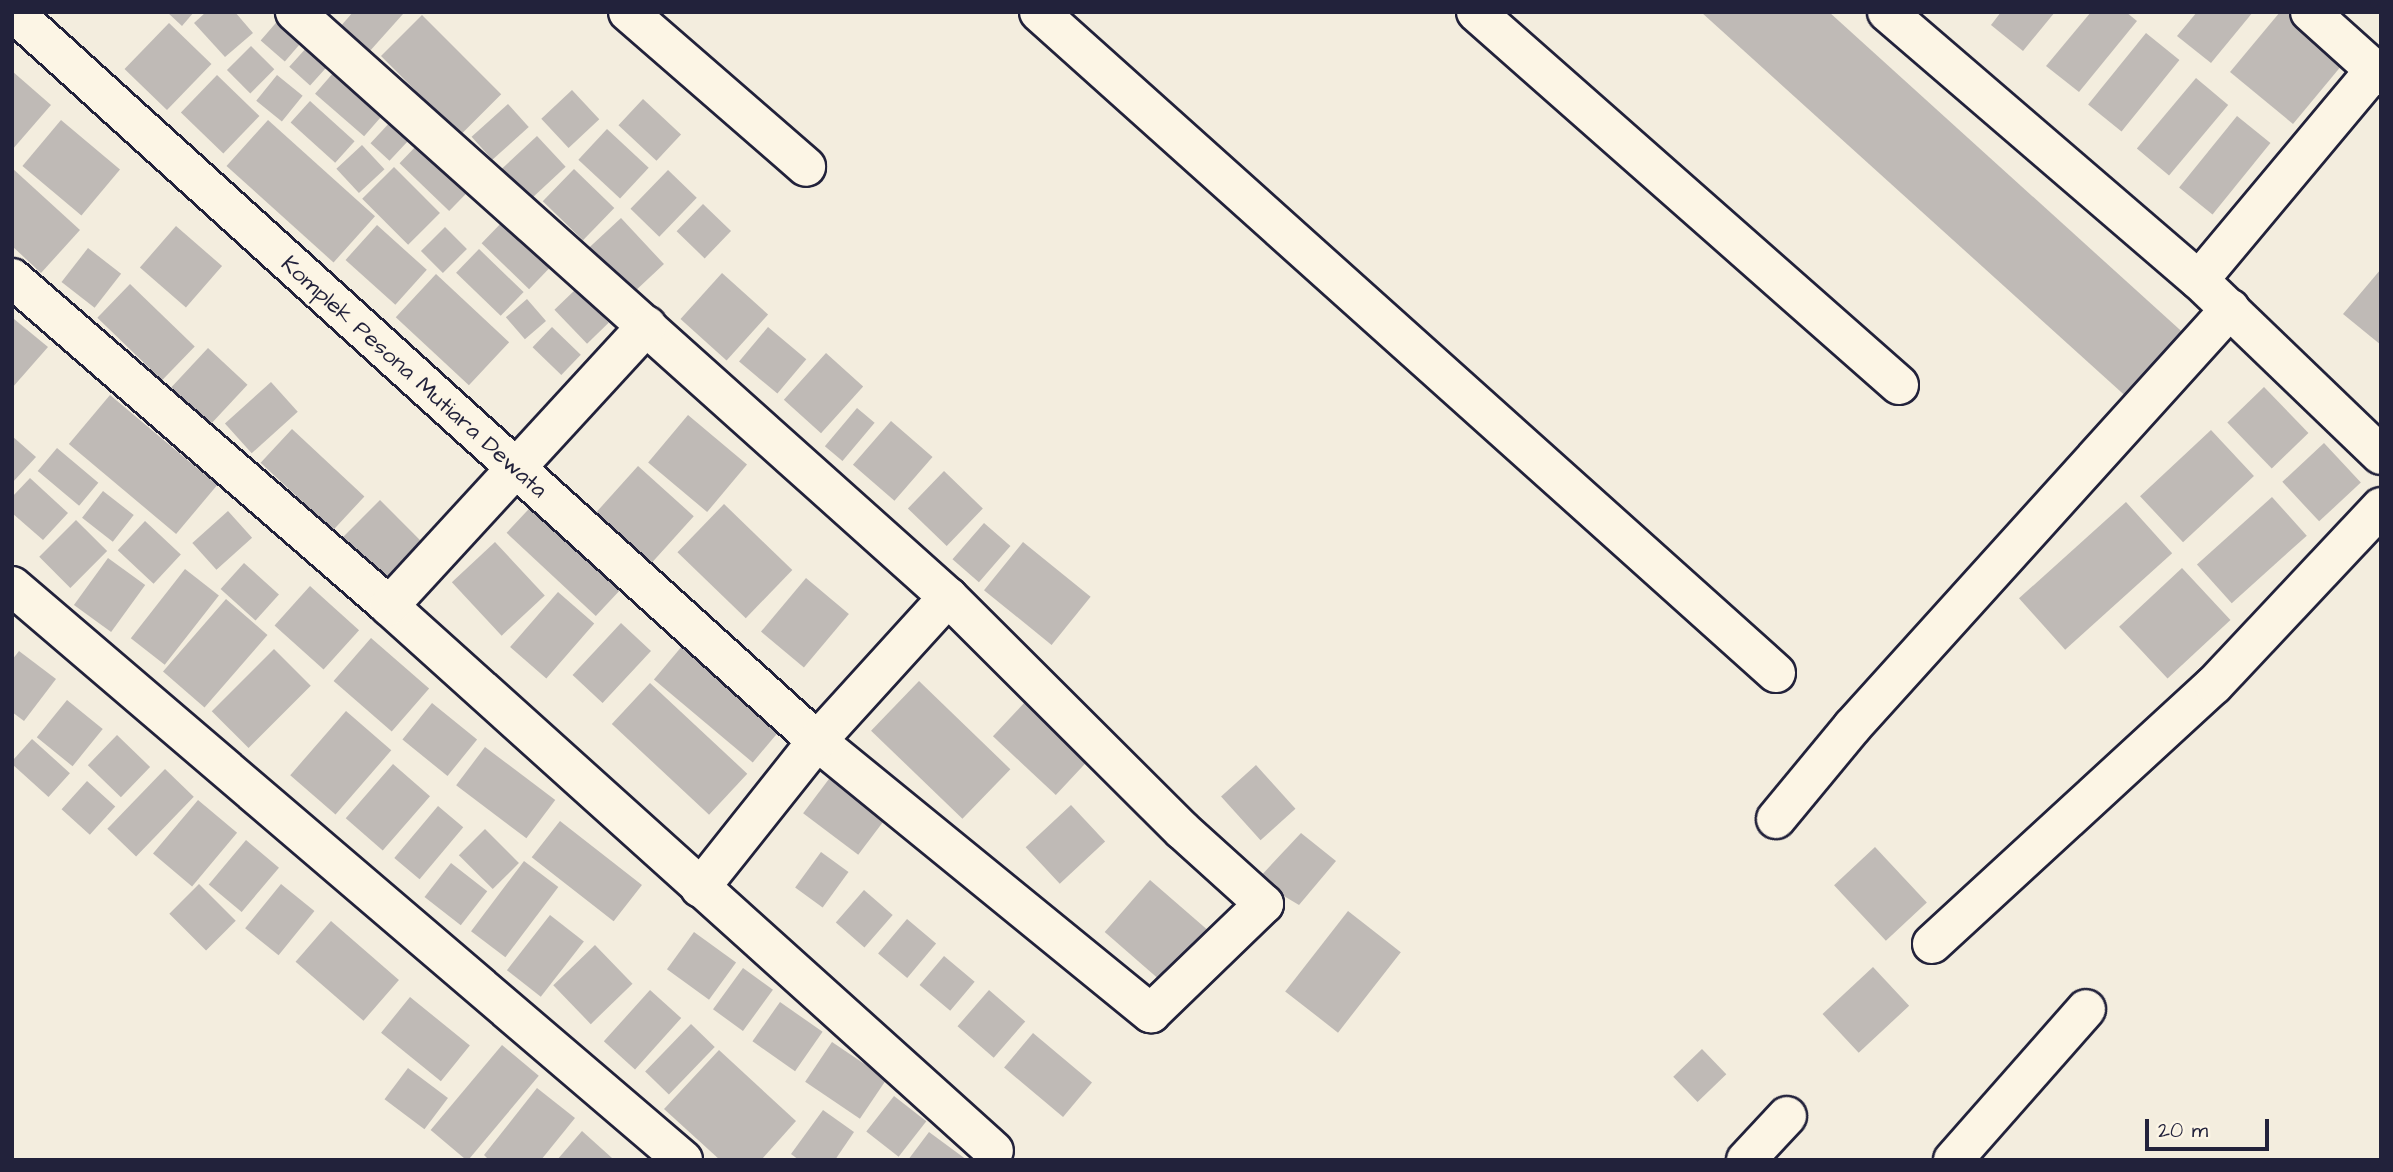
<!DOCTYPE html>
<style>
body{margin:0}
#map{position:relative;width:2393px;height:1172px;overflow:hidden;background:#f3edde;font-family:"Architects Daughter",sans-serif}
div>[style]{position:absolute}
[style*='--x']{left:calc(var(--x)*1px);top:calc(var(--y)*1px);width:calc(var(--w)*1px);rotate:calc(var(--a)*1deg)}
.building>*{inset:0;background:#bfbab6;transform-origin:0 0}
.roads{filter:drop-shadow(2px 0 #22223b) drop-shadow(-2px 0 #22223b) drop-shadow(0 2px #22223b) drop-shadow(0 -2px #22223b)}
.minor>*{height:38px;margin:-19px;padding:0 19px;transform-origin:19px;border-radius:19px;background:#fcf5e5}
span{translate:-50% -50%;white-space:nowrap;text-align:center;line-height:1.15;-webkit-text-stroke:5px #fcf5e5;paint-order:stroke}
.street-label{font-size:23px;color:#22223b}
.frame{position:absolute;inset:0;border:14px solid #22223b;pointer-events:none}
.scale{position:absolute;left:2145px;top:1119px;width:124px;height:32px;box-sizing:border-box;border:4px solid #22223b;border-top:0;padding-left:9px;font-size:21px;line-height:24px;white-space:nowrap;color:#22223b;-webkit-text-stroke:5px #fcf5e5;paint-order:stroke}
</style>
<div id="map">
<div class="building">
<i style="clip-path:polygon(167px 12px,194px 12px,182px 26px)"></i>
<i style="clip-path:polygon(206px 12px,235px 12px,253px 33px,225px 57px,194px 23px)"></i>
<i style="clip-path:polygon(353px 12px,401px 12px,403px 14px,369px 52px,340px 27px)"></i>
<i style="clip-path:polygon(1701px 12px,1829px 12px,2189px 338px,2131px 401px)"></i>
<i style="clip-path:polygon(2001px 12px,2055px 12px,2023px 51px,1991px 25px)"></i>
<i style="clip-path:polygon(2091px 12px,2126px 12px,2137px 21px,2079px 92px,2046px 66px)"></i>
<i style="clip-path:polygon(2197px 12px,2253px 12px,2211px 63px,2177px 36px)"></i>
<i style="clip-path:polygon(2280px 12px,2289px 12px,2347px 59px,2293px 124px,2230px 72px)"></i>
<i style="left:422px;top:15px;width:112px;height:58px;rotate:45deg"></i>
<i style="left:281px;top:17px;width:32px;height:31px;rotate:41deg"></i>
<i style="left:169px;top:23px;width:59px;height:64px;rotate:44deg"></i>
<i style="left:2146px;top:33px;width:43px;height:92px;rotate:39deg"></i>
<i style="left:251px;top:46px;width:33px;height:34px;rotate:45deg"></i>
<i style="left:308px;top:46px;width:28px;height:28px;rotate:42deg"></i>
<i style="left:340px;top:65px;width:65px;height:38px;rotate:41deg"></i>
<i style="clip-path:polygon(12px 71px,51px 105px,12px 150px)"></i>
<i style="left:217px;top:75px;width:59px;height:52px;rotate:44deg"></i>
<i style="left:277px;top:75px;width:33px;height:33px;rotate:39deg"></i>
<i style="left:2196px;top:78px;width:42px;height:92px;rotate:40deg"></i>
<i style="left:572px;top:90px;width:40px;height:42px;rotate:47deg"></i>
<i style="left:643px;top:99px;width:52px;height:36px;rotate:43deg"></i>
<i style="left:310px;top:101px;width:60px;height:29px;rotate:42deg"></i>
<i style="left:508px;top:104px;width:31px;height:49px;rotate:48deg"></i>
<i style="left:2237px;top:116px;width:43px;height:92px;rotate:39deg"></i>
<i style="left:393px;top:119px;width:26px;height:33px;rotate:43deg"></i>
<i style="left:61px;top:120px;width:77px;height:60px;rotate:40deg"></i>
<i style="left:268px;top:120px;width:144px;height:62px;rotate:42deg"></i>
<i style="left:607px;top:129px;width:57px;height:42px;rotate:43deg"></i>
<i style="left:537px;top:136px;width:42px;height:54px;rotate:47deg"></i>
<i style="left:419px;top:143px;width:69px;height:28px;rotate:44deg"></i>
<i style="left:362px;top:145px;width:33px;height:35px;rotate:47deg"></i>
<i style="left:394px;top:167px;width:65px;height:45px;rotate:45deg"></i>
<i style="clip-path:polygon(12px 168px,80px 230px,41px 273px,12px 246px)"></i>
<i style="left:574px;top:169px;width:56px;height:45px;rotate:44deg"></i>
<i style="left:668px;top:170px;width:40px;height:54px;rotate:44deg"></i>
<i style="left:703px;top:204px;width:39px;height:38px;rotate:44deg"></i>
<i style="left:508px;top:216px;width:66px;height:38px;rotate:44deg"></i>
<i style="left:621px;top:218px;width:63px;height:50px;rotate:47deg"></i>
<i style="left:377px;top:225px;width:67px;height:47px;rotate:42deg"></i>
<i style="left:176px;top:226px;width:61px;height:55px;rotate:41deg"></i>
<i style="left:445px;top:227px;width:31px;height:34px;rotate:45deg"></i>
<i style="left:88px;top:248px;width:42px;height:43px;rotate:38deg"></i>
<i style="left:479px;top:249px;width:62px;height:33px;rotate:44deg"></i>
<i style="clip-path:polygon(2381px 269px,2381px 345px,2343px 314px)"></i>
<i style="left:722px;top:273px;width:62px;height:62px;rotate:42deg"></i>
<i style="left:436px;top:274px;width:100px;height:59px;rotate:43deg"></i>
<i style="left:130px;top:284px;width:90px;height:47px;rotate:44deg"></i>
<i style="left:576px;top:289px;width:47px;height:30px;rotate:46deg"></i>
<i style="left:527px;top:299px;width:29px;height:28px;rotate:49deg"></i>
<i style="clip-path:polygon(14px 319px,48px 347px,12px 388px,12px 322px)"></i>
<i style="left:552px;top:327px;width:40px;height:28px;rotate:44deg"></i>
<i style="left:768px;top:327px;width:50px;height:45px;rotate:40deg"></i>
<i style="left:208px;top:348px;width:54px;height:54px;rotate:43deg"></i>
<i style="left:826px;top:353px;width:50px;height:63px;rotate:42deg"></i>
<i style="left:271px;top:382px;width:40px;height:62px;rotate:48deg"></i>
<i style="left:2264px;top:387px;width:64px;height:51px;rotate:46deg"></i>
<i style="left:110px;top:395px;width:140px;height:64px;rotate:40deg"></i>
<i style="left:857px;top:408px;width:23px;height:50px;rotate:40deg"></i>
<i style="left:688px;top:415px;width:77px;height:62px;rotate:40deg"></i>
<i style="left:891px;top:421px;width:55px;height:58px;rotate:41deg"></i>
<i style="left:292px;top:429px;width:99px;height:46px;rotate:43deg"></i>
<i style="left:2211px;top:430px;width:63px;height:97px;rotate:47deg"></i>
<i style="clip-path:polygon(12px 436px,36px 457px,12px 483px)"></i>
<i style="left:2324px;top:443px;width:54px;height:57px;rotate:47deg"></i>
<i style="left:57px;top:448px;width:54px;height:30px;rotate:40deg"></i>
<i style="left:638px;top:466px;width:75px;height:63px;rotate:42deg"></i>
<i style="left:944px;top:471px;width:54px;height:52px;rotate:44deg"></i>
<i style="clip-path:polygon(30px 478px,68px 513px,43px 540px,12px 513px,12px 497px)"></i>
<i style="left:103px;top:491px;width:39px;height:34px;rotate:38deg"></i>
<i style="left:540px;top:497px;width:122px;height:49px;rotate:43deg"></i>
<i style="left:2272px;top:497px;width:52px;height:101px;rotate:48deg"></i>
<i style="left:380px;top:500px;width:61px;height:55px;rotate:45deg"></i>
<i style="left:2126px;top:502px;width:69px;height:144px;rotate:48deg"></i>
<i style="left:724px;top:504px;width:95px;height:67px;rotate:44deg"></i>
<i style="left:228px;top:511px;width:36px;height:48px;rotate:48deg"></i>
<i style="left:76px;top:520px;width:44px;height:52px;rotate:45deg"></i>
<i style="left:145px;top:521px;width:49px;height:40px;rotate:43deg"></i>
<i style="left:984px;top:523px;width:35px;height:48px;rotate:41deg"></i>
<i style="left:495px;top:542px;width:73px;height:59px;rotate:47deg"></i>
<i style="left:1023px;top:542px;width:87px;height:62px;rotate:39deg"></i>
<i style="left:108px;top:558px;width:46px;height:58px;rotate:36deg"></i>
<i style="left:244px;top:563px;width:47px;height:35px;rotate:42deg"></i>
<i style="left:2182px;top:568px;width:71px;height:86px;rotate:47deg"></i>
<i style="left:185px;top:569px;width:43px;height:88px;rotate:38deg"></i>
<i style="left:806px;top:578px;width:56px;height:70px;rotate:40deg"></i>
<i style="left:310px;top:586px;width:66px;height:53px;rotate:42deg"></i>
<i style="left:558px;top:592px;width:48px;height:73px;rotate:41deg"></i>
<i style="left:226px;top:599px;width:55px;height:96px;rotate:41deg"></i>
<i style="left:621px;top:623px;width:41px;height:71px;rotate:43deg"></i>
<i style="left:371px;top:638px;width:77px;height:57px;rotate:41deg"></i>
<i style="left:688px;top:639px;width:129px;height:53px;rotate:40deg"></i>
<i style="left:274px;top:649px;width:52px;height:88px;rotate:45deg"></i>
<i style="clip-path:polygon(19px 651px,56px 679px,24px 721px,12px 712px,12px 660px)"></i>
<i style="left:919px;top:681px;width:127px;height:69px;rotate:44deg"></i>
<i style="left:650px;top:683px;width:133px;height:56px;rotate:43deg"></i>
<i style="left:67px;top:700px;width:46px;height:48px;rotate:39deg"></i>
<i style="left:1025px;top:702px;width:86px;height:47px;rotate:43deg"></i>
<i style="left:432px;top:703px;width:58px;height:47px;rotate:39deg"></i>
<i style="left:346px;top:711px;width:60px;height:85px;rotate:41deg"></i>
<i style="left:117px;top:735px;width:46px;height:42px;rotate:44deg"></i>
<i style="left:32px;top:739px;width:51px;height:32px;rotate:42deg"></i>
<i style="left:485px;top:747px;width:88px;height:48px;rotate:37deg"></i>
<i style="left:393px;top:764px;width:49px;height:72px;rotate:41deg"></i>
<i style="left:1256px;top:765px;width:59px;height:47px;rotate:48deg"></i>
<i style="left:165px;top:769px;width:40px;height:83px;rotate:44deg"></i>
<i style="left:832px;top:775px;width:69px;height:48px;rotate:37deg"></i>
<i style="left:87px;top:781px;width:38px;height:38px;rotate:42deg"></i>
<i style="left:198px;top:800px;width:51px;height:70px;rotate:40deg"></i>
<i style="left:1071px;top:805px;width:50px;height:62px;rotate:47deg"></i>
<i style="left:438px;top:806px;width:33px;height:68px;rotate:40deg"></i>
<i style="left:560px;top:821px;width:104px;height:46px;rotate:38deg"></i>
<i style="left:485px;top:829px;width:48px;height:37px;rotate:45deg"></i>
<i style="clip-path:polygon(1301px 833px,1336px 861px,1299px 905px,1257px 880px)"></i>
<i style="left:246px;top:840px;width:43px;height:58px;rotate:40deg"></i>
<i style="left:1875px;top:847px;width:76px;height:56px;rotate:47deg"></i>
<i style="left:821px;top:852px;width:34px;height:44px;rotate:36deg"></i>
<i style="left:524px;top:861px;width:43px;height:88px;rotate:37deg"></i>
<i style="left:451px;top:863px;width:46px;height:43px;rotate:38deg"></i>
<i style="left:1150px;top:880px;width:84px;height:69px;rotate:41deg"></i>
<i style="left:199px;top:884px;width:52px;height:42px;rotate:45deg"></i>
<i style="left:281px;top:884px;width:43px;height:57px;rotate:39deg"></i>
<i style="left:864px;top:890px;width:38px;height:43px;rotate:41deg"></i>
<i style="left:1348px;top:911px;width:67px;height:102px;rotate:38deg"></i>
<i style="left:550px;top:915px;width:43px;height:70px;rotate:38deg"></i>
<i style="left:907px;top:919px;width:38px;height:45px;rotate:40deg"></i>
<i style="left:331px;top:921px;width:90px;height:54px;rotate:41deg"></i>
<i style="left:694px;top:932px;width:52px;height:46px;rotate:36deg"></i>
<i style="left:595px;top:945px;width:54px;height:58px;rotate:46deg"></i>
<i style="left:944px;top:956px;width:40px;height:38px;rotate:40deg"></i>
<i style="left:1873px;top:967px;width:53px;height:69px;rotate:47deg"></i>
<i style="left:743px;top:968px;width:37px;height:51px;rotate:36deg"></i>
<i style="left:650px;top:990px;width:42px;height:69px;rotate:42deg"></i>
<i style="left:989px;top:990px;width:48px;height:48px;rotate:41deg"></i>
<i style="left:410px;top:997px;width:77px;height:46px;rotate:39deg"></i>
<i style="left:780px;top:1002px;width:52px;height:48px;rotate:35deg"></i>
<i style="left:691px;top:1024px;width:33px;height:66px;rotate:44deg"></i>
<i style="left:1033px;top:1033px;width:77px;height:45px;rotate:40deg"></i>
<i style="left:832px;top:1042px;width:66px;height:48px;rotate:34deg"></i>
<i style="left:502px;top:1045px;width:48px;height:111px;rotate:40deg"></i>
<i style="left:1702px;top:1049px;width:35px;height:40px;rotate:46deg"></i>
<i style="clip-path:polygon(719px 1050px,796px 1121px,761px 1160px,720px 1160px,664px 1109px)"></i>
<i style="left:408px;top:1068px;width:50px;height:39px;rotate:37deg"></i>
<i style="clip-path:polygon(537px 1088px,575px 1118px,541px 1160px,489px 1160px,484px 1155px)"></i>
<i style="left:894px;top:1096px;width:41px;height:45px;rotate:38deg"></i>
<i style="clip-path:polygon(823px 1110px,854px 1132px,835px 1160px,799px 1160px,791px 1154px)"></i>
<i style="clip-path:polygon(582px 1131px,612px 1158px,610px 1160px,557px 1160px)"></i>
<i style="clip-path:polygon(929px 1132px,967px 1160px,908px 1160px)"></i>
</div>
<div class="roads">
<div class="minor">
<i style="--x:13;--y:12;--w:1085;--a:42.2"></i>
<i style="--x:817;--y:741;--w:431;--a:39.2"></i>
<i style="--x:1151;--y:1013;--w:157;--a:-44"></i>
<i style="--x:1264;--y:904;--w:110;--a:-137.9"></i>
<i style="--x:1182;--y:830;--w:330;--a:-135.1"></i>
<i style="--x:948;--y:597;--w:877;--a:-138.14"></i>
<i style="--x:628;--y:12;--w:236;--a:41"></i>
<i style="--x:1039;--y:12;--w:990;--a:41.89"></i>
<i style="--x:1476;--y:12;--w:564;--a:41.41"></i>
<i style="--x:1887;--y:12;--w:411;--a:40.7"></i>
<i style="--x:2199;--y:280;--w:252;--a:43.9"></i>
<i style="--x:2310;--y:12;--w:96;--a:42"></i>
<i style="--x:12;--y:278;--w:500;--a:41"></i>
<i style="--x:389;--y:606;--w:814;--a:42.01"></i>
<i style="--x:2199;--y:280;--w:273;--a:-50.1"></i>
<i style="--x:12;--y:586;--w:883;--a:40.54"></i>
<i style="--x:389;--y:606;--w:381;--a:-47.4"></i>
<i style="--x:1776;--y:819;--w:119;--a:-50.4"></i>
<i style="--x:1852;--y:727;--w:564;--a:-47.88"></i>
<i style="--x:700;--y:888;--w:188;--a:-51.5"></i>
<i style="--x:817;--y:741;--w:195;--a:-47.7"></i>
<i style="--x:1932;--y:944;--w:383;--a:-42.6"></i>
<i style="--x:2214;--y:685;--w:244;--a:-46.8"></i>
<i style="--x:1746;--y:1160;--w:60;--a:-47"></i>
<i style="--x:1953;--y:1160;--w:201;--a:-48.6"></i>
</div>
</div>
<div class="street-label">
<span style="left:414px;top:377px;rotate:42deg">Komplek Pesona Mutiara Dewata</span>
</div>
<div class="frame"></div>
<div class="scale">20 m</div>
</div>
